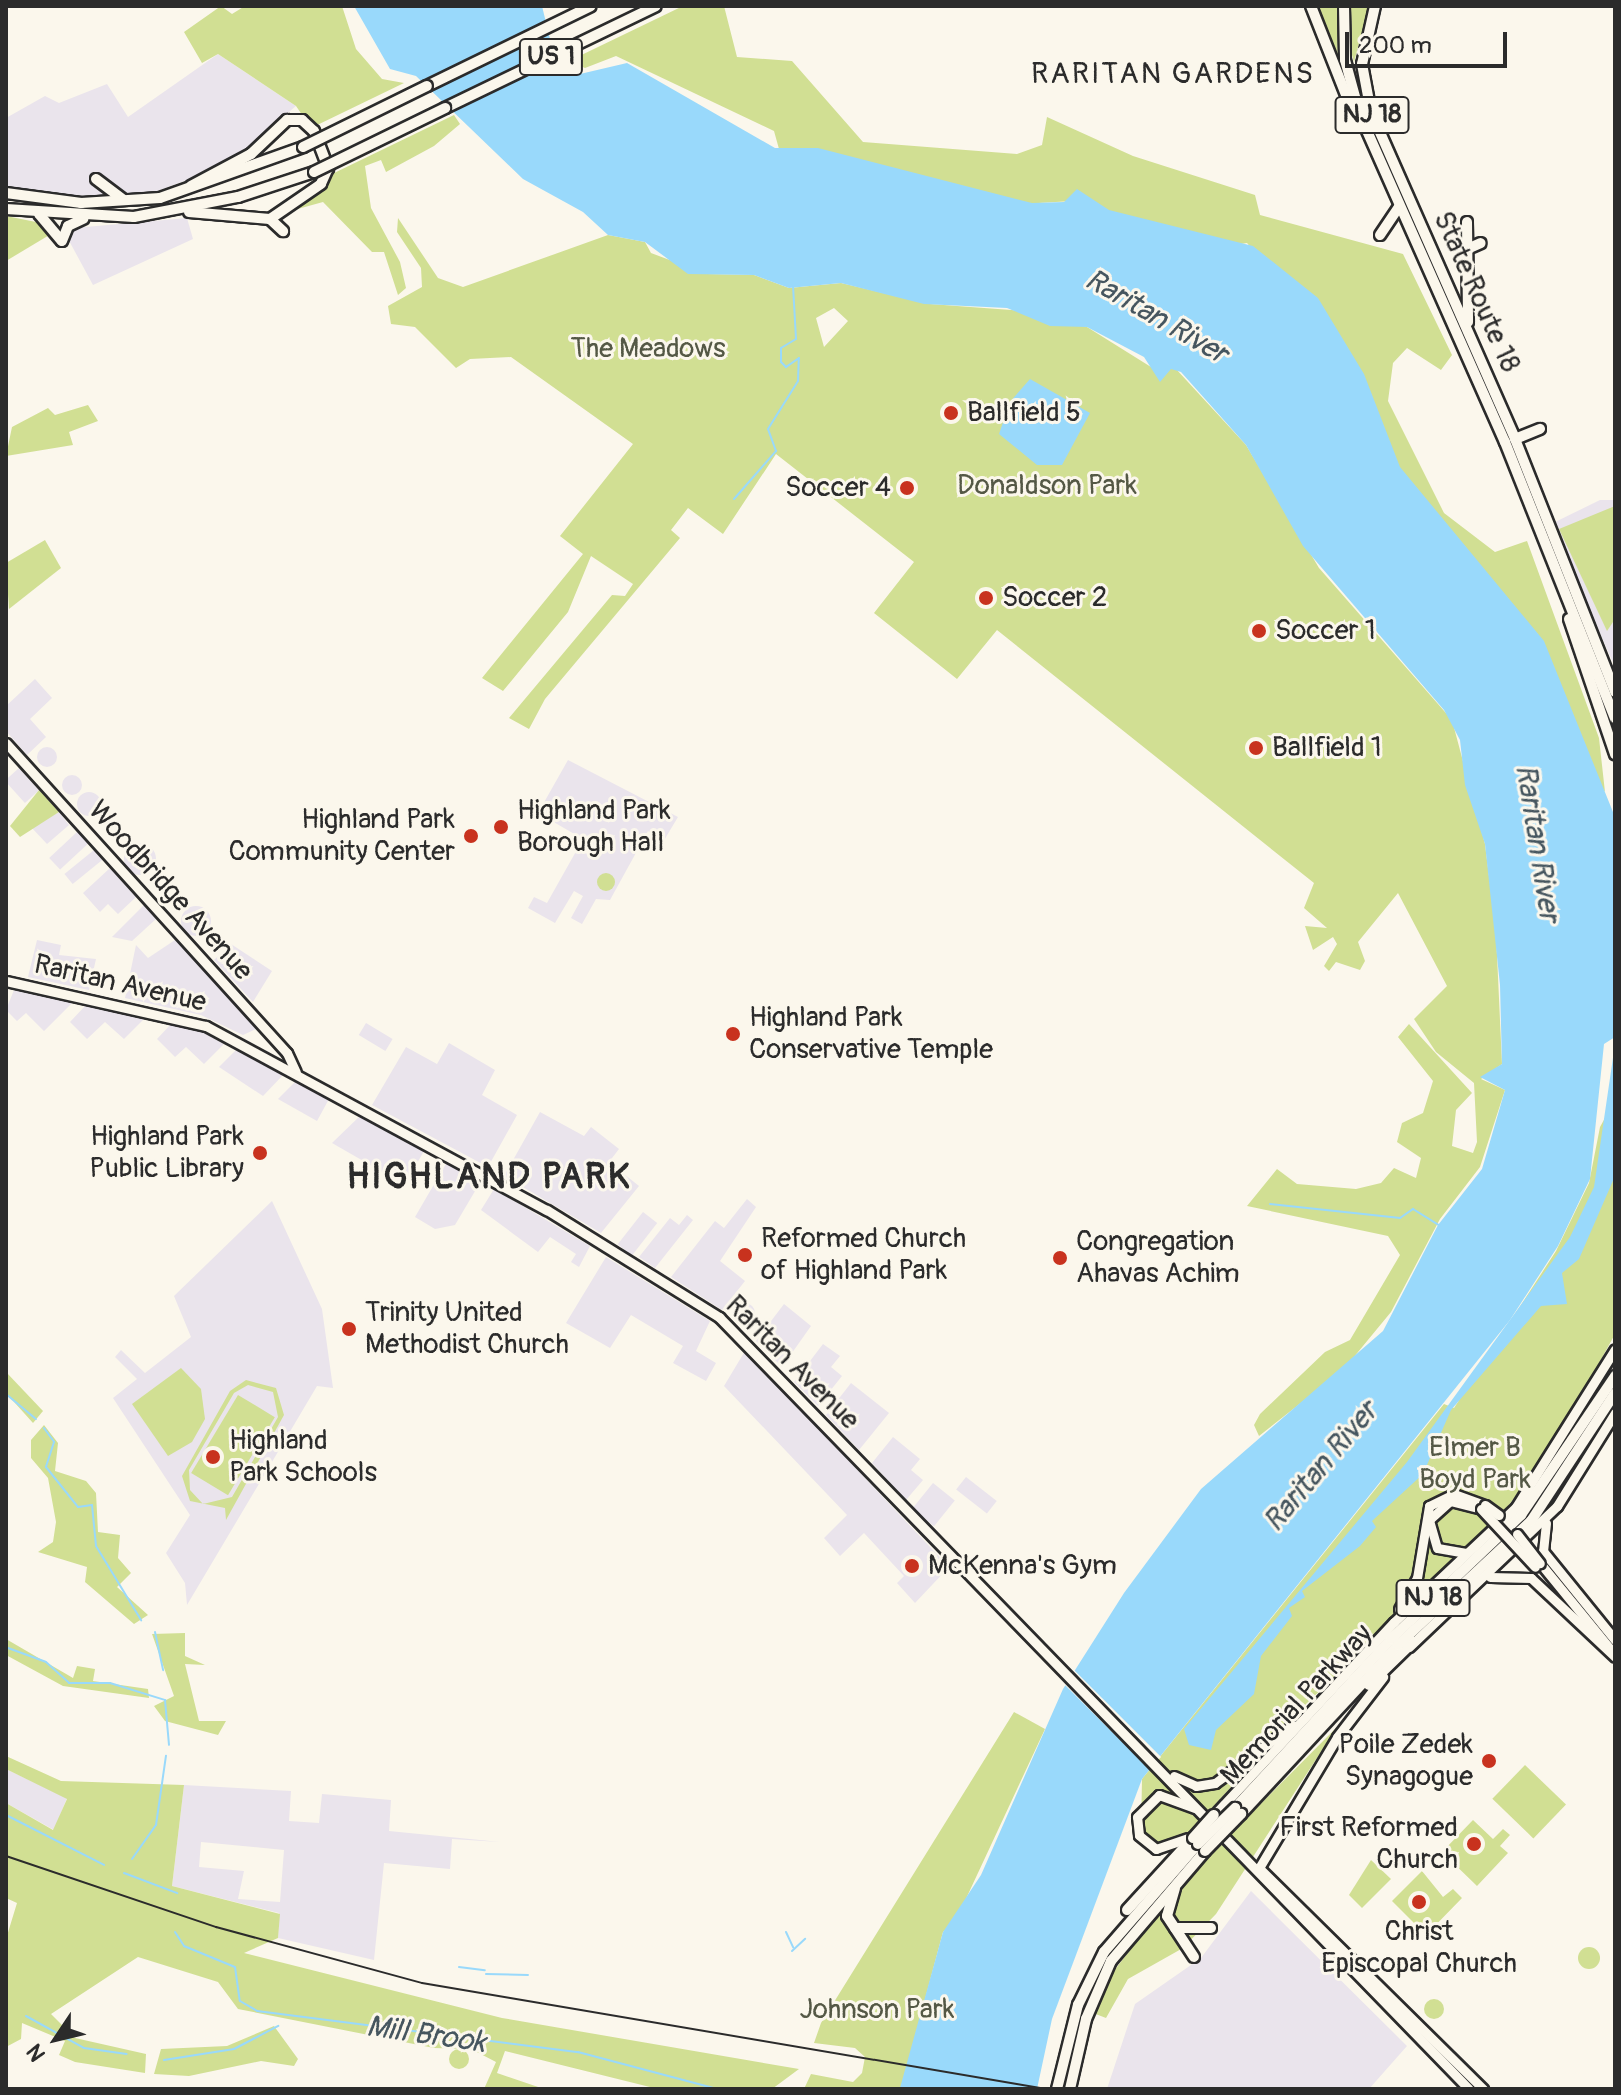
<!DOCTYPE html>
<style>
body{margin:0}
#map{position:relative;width:1621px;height:2095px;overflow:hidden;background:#fbf7ec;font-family:Pangolin,sans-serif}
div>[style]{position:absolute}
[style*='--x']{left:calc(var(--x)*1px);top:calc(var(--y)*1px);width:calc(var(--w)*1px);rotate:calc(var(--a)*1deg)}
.built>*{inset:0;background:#eae4ec;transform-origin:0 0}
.round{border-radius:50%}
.green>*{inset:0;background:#d1df93;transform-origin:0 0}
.water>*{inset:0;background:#99d9fb}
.pier>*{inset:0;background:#fbf7ec;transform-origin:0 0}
.stream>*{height:2px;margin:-1px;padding:0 1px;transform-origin:1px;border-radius:1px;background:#99d9fb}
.roads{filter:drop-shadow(2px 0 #2b2b2b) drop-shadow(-2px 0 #2b2b2b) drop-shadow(0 2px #2b2b2b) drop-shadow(0 -2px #2b2b2b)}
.major>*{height:9px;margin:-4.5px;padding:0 4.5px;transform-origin:4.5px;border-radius:4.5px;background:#fbf7ec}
.highway>*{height:10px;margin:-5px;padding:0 5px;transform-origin:5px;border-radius:5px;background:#fbf7ec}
.rail>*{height:2px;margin:-1px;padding:0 1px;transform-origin:1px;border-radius:1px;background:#2b2b2b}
.bridges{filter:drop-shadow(2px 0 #2b2b2b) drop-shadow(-2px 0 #2b2b2b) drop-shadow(0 2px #2b2b2b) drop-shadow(0 -2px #2b2b2b)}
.major-bridge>*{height:9px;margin:-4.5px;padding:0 4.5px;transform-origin:4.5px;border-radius:4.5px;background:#fbf7ec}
.highway-bridge>*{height:10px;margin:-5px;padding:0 5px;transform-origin:5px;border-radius:5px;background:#fbf7ec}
.dots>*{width:22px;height:22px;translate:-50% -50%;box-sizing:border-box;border:4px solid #fbf7ec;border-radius:50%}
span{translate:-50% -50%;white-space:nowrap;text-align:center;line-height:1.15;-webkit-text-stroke:6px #fbf7ec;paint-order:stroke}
.shield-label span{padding:2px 6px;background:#fbf7ec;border:2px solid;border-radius:6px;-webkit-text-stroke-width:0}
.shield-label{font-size:26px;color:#2b2b2b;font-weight:700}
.street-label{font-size:28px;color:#2b2b2b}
.park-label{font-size:28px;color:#545845}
.poi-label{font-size:28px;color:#2b2b2b}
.left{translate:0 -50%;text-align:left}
.right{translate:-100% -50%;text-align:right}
.neighbourhood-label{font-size:30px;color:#2b2b2b;letter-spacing:2px}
.water-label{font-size:30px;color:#46565f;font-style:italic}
.district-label{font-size:36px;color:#2b2b2b;font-weight:700;letter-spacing:2px}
.frame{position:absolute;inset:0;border:8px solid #2b2b2b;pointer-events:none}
.north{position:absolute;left:16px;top:1999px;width:80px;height:80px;-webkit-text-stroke:6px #fbf7ec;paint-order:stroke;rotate:235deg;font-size:22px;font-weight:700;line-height:32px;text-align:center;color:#2b2b2b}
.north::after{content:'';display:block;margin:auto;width:28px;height:36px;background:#2b2b2b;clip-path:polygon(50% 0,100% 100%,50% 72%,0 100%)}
.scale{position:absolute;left:1345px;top:32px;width:162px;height:36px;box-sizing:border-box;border:4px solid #2b2b2b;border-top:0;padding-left:10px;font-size:24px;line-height:28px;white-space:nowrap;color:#2b2b2b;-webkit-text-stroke:6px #fbf7ec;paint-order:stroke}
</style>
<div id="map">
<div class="built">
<i style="clip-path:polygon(218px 54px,296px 106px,225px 166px,152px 193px,74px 196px,6px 186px,6px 118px,45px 96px,59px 103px,107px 84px,128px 117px)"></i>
<i style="clip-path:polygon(187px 218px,193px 239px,93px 285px,67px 237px,74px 228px)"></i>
<i style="clip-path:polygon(1600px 500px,1615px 500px,1615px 667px,1551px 524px)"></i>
<i style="clip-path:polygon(35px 679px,52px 698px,30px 719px,46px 737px,27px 755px,6px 731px,6px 706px)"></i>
<i class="round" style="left:37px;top:747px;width:20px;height:20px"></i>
<i style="clip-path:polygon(568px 760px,678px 817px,663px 842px,648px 831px,610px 900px,596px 899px,582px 924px,571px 918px,583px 896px,574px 891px,555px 923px,528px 908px,534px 897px,547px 903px,583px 839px,538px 813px)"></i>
<i style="left:19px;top:768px;width:30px;height:19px;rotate:48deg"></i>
<i class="round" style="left:62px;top:775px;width:20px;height:20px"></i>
<i class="round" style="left:77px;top:792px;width:24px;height:24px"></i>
<i style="clip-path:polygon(59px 812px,69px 825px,47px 844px,31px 827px)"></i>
<i style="left:77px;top:832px;width:16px;height:38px;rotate:47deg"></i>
<i class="round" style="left:124px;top:843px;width:32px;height:32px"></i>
<i style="left:94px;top:850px;width:13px;height:38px;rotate:51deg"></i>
<i style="clip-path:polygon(110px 868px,136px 897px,118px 914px,108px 904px,100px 912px,83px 893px)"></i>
<i style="clip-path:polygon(144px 905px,156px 919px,132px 941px,112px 937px)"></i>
<i class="round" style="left:181px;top:906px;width:30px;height:30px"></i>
<i style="clip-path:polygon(37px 940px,61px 945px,59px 955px,96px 959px,89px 990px,28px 977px)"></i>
<i style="clip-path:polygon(175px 940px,178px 942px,256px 1029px,243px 1035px,201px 1015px,125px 998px,136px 945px,148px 958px)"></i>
<i style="clip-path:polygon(231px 944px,272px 971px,253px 1002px,214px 960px)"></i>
<i style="clip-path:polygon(14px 990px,71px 1002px,72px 1003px,44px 1031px,26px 1013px,17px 1021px,6px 1010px)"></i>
<i style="clip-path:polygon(86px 1005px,144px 1017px,145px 1018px,124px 1039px,105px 1022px,87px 1039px,70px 1022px)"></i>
<i style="clip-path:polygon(172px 1023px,199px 1030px,224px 1044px,204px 1064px,186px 1047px,175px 1057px,157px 1039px)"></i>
<i style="left:366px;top:1023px;width:31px;height:14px;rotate:31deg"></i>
<i style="clip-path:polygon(449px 1043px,495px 1070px,482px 1095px,517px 1115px,488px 1167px,372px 1105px,406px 1047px,437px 1064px)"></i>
<i style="clip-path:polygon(237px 1049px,284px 1074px,263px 1096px,219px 1067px)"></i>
<i style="clip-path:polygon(296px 1081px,329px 1099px,317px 1121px,278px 1099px)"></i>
<i style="clip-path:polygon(540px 1112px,584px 1136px,591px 1127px,619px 1149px,609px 1162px,639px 1186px,601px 1233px,504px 1176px)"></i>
<i style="clip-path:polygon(361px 1115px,425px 1149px,405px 1185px,332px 1143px)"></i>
<i style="clip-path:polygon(447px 1162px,481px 1181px,455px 1225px,435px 1229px,415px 1217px)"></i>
<i style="clip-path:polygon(494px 1189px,590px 1246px,579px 1267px,571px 1262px,576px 1254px,550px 1237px,538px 1252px,481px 1210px)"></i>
<i style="clip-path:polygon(747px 1199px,756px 1207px,720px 1261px,745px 1281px,722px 1310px,671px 1277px,715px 1221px,724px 1228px)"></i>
<i style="clip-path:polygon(272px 1201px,322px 1309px,333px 1388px,317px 1386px,187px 1605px,185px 1583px,166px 1553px,190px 1515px,113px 1398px,137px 1379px,115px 1357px,121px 1350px,145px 1373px,191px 1337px,174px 1296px)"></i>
<i style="left:643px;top:1212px;width:18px;height:41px;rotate:38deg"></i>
<i style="clip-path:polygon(687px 1215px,693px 1220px,655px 1268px,639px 1257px,670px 1218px,679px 1225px)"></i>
<i style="clip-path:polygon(606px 1257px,710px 1321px,696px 1351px,716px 1363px,706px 1381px,673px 1363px,683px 1346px,631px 1315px,610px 1348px,566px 1323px)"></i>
<i class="round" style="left:735px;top:1303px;width:20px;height:20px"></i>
<i style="clip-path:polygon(784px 1304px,811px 1326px,782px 1367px,756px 1341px)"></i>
<i style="clip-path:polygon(823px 1344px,840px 1356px,831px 1367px,842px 1376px,818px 1406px,794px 1382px)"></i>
<i style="clip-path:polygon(745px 1351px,949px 1567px,915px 1603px,897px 1583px,904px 1576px,864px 1533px,840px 1556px,824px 1538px,847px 1515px,724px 1386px)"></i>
<i style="clip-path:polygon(851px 1383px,889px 1413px,859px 1450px,826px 1415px)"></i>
<i style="clip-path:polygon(893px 1437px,920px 1459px,911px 1470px,923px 1480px,906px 1500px,872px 1463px)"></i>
<i style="left:966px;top:1477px;width:39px;height:16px;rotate:38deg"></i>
<i style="left:933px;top:1483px;width:28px;height:33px;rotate:39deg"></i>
<i style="clip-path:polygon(6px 1769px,67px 1798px,54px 1830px,6px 1803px)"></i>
<i style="clip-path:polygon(evenodd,184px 1785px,291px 1791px,289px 1821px,319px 1823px,322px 1794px,391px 1800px,389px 1831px,500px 1842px,452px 1839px,450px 1869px,384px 1863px,374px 1960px,278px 1938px,279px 1913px,172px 1886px,184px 1785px,201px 1842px,284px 1850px,280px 1902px,238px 1899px,244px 1871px,199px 1867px,201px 1842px)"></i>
<i style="clip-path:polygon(1251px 1891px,1407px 2046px,1369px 2089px,1107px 2089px,1135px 2004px,1201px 1958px)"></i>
</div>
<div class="green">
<i style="clip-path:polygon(221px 6px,232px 14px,245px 6px,342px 6px,356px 49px,382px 79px,404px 83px,311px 128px,296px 106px,218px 54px,202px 63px,184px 32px)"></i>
<i style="clip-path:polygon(683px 6px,724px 6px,737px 57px,792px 61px,863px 142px,1017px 154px,1042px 145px,1047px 117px,1133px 156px,1255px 195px,1260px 215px,1403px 254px,1452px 355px,1441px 370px,1407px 348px,1393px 363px,1388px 401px,1444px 513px,1495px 552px,1527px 541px,1599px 738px,1605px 792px,1360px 416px,1357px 371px,1247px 243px,1228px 246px,1073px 201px,1021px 204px,779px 149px,774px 131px,616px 56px,585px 68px,569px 61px)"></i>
<i style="clip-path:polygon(1314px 6px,1337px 6px,1338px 69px)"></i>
<i style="clip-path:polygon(1351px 6px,1369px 6px,1354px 62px,1352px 55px)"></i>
<i style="clip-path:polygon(454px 115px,460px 124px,434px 146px,386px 172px,381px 160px,365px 166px,371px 208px,400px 262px,406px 288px,398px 295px,384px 252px,372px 252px,323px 202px,294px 210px,330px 175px)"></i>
<i style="clip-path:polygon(6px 216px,41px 223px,51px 234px,6px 261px)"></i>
<i style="clip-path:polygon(evenodd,398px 218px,438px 278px,463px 287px,608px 235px,645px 242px,651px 253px,707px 274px,754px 275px,789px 288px,841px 283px,930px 304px,1023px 311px,1087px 327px,1151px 367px,1176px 369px,1246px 445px,1319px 568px,1452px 720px,1485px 844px,1496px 933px,1502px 1064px,1481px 1079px,1505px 1090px,1480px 1167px,1440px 1219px,1391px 1312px,1344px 1369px,1259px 1436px,1254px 1425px,1260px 1414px,1325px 1352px,1350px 1340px,1400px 1255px,1388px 1236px,1247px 1206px,1277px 1169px,1297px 1184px,1356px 1189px,1381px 1183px,1394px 1168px,1416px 1178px,1421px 1158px,1397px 1142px,1402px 1123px,1423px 1113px,1433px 1081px,1398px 1037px,1409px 1024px,1472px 1093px,1456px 1110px,1452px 1146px,1473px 1153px,1477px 1142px,1474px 1083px,1436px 1052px,1414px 1019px,1447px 986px,1398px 893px,1358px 942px,1365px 961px,1360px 970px,1336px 962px,1329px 971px,1324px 966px,1337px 944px,1333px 937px,1313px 950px,1305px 926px,1327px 928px,1304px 908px,1314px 883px,997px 630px,957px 679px,874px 613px,914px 562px,776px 454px,723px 534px,688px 508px,671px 530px,680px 538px,545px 699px,529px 729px,509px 718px,612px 595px,625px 596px,633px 584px,591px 556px,568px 612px,503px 691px,482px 678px,583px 554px,560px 536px,633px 444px,511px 357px,470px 359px,456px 368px,415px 327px,391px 324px,388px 306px,422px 287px,421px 268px,397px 232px,398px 218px,834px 308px,848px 321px,824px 347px,816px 318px,834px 308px)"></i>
<i style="clip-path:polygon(88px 405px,98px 421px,69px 432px,73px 445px,6px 456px,12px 427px,48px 408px,55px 415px)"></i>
<i style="clip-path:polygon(1615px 506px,1615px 619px,1607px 631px,1559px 529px)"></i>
<i style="clip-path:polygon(45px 540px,61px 568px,9px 609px,6px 563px)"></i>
<i style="clip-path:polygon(39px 790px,59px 812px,20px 837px,10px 826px)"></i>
<i class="round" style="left:597px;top:873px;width:18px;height:18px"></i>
<i style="clip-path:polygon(1615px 1100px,1615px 1334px,1556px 1442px,1491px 1529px,1307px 1703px,1183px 1840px,1157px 1846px,1141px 1831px,1142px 1779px,1444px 1404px,1454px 1408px,1556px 1251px,1589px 1183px,1600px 1127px)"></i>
<i style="clip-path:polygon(181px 1368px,201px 1389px,205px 1419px,192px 1442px,168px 1456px,132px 1404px)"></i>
<i style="clip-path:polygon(6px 1372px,43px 1411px,33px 1423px,6px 1393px)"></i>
<i style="clip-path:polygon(evenodd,246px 1380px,276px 1388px,284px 1415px,226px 1520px,225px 1508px,190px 1501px,182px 1476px,230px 1391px,246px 1380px,248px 1385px,273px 1392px,278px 1417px,232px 1497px,203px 1504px,190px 1490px,189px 1470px,234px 1393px,248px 1385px)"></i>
<i style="left:238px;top:1395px;width:43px;height:91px;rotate:31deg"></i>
<i style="clip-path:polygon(44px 1425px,58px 1443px,55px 1471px,86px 1481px,96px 1493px,98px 1532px,120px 1535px,118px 1558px,131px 1573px,117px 1587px,148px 1615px,134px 1624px,85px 1582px,87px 1567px,38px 1552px,53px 1542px,56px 1522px,48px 1478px,31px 1458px,31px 1440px)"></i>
<i style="clip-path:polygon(185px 1633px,185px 1656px,205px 1665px,185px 1664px,199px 1721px,226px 1721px,218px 1735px,165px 1721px,154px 1706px,174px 1696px,152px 1634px)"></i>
<i style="clip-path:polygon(6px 1639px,73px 1678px,77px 1666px,95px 1669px,93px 1681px,148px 1689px,149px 1698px,63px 1686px,6px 1655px)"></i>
<i style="clip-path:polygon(1014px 1712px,1045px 1729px,957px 1918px,943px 1932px,901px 2089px,804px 2089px,811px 2074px,853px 2082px,862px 2073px,865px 2057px,855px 2048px,814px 2043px,821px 2023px)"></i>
<i style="clip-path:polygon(1337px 1727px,1216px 1914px,1183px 1948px,1128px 1979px,1106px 2018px,1093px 2013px,1110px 1976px,1180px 1885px)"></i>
<i style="clip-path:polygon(6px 1756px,61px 1781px,184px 1785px,172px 1886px,280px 1914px,278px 1938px,244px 1953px,502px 2018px,799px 2069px,772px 2089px,658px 2089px,505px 2051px,497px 2073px,544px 2089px,484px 2089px,496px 2062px,471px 2049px,434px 2048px,238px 2009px,218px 1982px,138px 1957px,51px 2014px,75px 2038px,146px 2054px,145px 2073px,75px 2062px,59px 2055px,65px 2041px,22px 2023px,21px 2039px,6px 2047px,6px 1939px,17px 1903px,6px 1898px,6px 1803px,53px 1830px,67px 1799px,6px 1769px)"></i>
<i style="left:1525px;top:1765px;width:57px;height:47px;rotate:44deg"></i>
<i style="clip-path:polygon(1473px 1820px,1493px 1839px,1503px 1829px,1510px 1835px,1500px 1846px,1508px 1853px,1477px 1886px,1442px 1852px)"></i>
<i style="clip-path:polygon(1371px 1860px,1391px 1879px,1362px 1908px,1349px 1895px)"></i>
<i style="clip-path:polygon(1422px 1871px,1443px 1897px,1453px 1889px,1462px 1898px,1426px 1935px,1392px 1901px)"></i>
<i class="round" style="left:1578px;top:1947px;width:22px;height:22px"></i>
<i class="round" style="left:1424px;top:1999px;width:20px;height:20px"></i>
<i style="clip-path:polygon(274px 2026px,298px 2059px,294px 2066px,261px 2061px,189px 2076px,154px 2074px,161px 2049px,227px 2046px)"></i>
<i class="round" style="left:449px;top:2049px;width:20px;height:20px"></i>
</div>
<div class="water">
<i style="clip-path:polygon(354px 6px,542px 6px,550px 39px,580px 74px,627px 63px,775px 148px,818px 148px,1032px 203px,1064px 202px,1077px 189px,1109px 210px,1253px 246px,1318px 298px,1364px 374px,1400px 467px,1544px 641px,1615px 817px,1615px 1037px,1604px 1044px,1590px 1179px,1558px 1246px,1510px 1320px,1142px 1779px,1052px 2019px,1037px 2089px,900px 2088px,943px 1932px,981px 1875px,1063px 1689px,1124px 1593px,1201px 1489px,1383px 1331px,1438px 1225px,1482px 1169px,1505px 1090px,1480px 1077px,1502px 1064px,1500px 985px,1485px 844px,1465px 785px,1460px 740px,1444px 710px,1303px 546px,1246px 445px,1181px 372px,1171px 369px,1160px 382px,1144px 357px,1087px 327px,1050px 326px,1007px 308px,924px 304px,841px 283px,789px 288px,754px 275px,688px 274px,645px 242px,608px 235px,583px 212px,523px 179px,416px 76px,390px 69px)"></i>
<i style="clip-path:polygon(1030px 379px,1090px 413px,1062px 465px,1037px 465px,999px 434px,1010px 402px)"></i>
<i style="clip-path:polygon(1615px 1044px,1615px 1176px,1579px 1259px,1562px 1273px,1567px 1304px,1541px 1306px,1451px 1410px,1423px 1474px,1372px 1521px,1376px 1527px,1360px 1546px,1302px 1591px,1305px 1597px,1289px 1608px,1292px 1616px,1261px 1656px,1254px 1694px,1216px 1730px,1211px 1750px,1189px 1745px,1184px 1729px,1407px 1462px,1570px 1237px,1594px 1187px)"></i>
</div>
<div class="pier">
<i style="left:1072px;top:1668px;width:126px;height:17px;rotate:45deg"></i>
</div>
<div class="stream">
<i style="--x:734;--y:499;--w:64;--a:-48.8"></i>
<i style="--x:776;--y:451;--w:23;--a:-110"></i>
<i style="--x:768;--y:429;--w:57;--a:-58"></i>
<i style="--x:798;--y:381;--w:23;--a:-88"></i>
<i style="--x:799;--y:358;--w:16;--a:145"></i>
<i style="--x:786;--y:367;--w:7;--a:-135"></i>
<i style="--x:781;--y:362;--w:14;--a:-90"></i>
<i style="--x:781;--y:348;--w:17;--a:-31"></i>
<i style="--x:796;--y:339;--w:53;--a:-93.2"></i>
<i style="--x:1270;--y:1204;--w:131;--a:6.1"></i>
<i style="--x:1400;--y:1218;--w:16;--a:-35"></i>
<i style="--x:1413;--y:1209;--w:31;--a:32"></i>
<i style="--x:6;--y:1394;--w:39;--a:40"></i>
<i style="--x:44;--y:1428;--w:17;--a:54"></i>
<i style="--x:54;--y:1442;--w:26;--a:108"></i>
<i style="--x:46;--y:1467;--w:51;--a:51.3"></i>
<i style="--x:78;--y:1507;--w:14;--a:-8"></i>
<i style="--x:92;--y:1505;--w:41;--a:84.4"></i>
<i style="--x:96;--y:1546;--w:87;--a:58.7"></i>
<i style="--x:155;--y:1632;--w:39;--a:78"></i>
<i style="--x:8;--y:1648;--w:40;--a:20.2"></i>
<i style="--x:46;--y:1662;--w:31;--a:42"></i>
<i style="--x:69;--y:1683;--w:41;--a:0"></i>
<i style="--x:110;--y:1683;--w:58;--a:17.2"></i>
<i style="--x:165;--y:1700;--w:45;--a:84.9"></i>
<i style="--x:6;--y:1815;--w:110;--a:27"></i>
<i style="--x:132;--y:1859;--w:42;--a:-54.8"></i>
<i style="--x:156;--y:1825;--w:70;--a:-81.8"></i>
<i style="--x:124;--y:1873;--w:57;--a:20.7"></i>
<i style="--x:175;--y:1932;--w:17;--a:57"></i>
<i style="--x:184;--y:1946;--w:55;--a:22.4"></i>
<i style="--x:235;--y:1967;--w:34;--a:82"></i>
<i style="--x:240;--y:2001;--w:20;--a:30"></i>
<i style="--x:257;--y:2011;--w:324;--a:7.3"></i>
<i style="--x:578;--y:2052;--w:144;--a:14.9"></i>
<i style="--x:786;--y:1932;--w:17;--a:65"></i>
<i style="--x:792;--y:1951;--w:18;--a:-43"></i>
<i style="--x:459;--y:1967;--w:26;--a:7"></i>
<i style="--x:486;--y:1974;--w:42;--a:1.4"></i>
<i style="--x:26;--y:2016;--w:66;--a:28.9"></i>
<i style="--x:84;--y:2048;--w:43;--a:7.9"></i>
<i style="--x:164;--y:2060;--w:71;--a:-8.9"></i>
<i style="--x:234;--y:2049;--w:50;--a:-27.6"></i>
</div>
<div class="roads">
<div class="major">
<i style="--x:6;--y:743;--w:418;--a:47.8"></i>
<i style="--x:287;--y:1053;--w:21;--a:65"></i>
<i style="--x:6;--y:981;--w:205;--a:12.7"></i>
<i style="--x:206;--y:1026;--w:387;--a:28.4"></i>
<i style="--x:547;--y:1210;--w:203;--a:31.9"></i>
<i style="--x:719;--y:1317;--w:1076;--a:45.83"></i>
<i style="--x:1546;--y:1523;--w:28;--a:96"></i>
<i style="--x:1543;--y:1551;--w:114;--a:51"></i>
<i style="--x:1466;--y:1553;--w:29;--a:-170"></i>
<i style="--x:1437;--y:1548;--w:29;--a:-106"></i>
<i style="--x:1429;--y:1520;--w:28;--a:-42"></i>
<i style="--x:1450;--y:1501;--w:32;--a:14"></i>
<i style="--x:1540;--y:1563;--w:119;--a:50.8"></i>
<i style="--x:1490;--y:1577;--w:41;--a:1.4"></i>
<i style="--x:1531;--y:1578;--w:115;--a:43.2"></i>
<i style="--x:1399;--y:1609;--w:36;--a:-60"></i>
<i style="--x:1417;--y:1578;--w:73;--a:-80.5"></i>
<i style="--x:1429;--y:1506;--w:28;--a:-26"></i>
<i style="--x:1454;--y:1494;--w:33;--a:20"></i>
<i style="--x:1409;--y:1647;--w:204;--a:-43.6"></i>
<i style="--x:1557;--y:1506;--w:110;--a:-58.1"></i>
<i style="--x:1174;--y:1776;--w:24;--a:24"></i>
<i style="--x:1196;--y:1786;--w:19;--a:-9"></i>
<i style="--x:1215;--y:1783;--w:97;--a:-36.6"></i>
<i style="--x:1214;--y:1815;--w:264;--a:-47"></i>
<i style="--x:1394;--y:1622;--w:168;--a:-43.3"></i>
<i style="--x:1516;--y:1507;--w:186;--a:-57.9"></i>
<i style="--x:1188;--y:1838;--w:34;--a:161"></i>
<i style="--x:1156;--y:1849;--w:22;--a:-141"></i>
<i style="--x:1139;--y:1835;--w:18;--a:-96"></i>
<i style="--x:1137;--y:1817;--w:31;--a:-45"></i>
<i style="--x:1159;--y:1795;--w:38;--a:20"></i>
<i style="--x:1259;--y:1868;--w:152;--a:-59.2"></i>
<i style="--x:1337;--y:1737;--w:76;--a:-52.5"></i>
<i style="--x:1259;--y:1868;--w:315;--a:44.6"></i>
</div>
<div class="highway">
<i style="--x:1311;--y:6;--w:117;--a:68.5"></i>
<i style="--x:1344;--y:6;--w:54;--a:88.9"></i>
<i style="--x:1345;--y:60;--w:57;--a:74.7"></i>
<i style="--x:1360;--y:115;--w:358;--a:66.1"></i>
<i style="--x:1505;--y:442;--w:297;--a:68.3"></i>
<i style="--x:1375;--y:6;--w:59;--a:102.6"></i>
<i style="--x:1362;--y:64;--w:49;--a:79.4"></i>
<i style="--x:1371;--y:112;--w:357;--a:66.2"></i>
<i style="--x:1515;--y:439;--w:272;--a:68.4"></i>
<i style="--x:427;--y:86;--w:182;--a:-26"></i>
<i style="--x:445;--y:108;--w:234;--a:-25.8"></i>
<i style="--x:96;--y:179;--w:34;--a:37"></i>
<i style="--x:191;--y:186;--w:68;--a:-28.1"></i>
<i style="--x:251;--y:154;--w:50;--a:-43.4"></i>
<i style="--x:287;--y:120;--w:15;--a:0"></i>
<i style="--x:302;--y:120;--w:16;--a:43"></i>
<i style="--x:314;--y:131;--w:40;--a:69"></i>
<i style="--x:328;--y:168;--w:17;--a:114"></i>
<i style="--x:321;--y:184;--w:62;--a:145.5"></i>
<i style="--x:6;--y:193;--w:76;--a:7.6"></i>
<i style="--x:81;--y:203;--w:79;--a:-3.6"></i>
<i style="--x:160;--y:198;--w:152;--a:-19.6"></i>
<i style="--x:6;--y:209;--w:128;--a:3.6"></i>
<i style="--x:134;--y:217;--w:106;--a:-10.9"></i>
<i style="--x:238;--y:197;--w:80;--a:-18.2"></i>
<i style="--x:189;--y:212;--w:81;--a:4.9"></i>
<i style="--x:270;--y:219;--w:18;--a:43"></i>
<i style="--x:39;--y:214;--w:35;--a:50"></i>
<i style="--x:1467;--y:222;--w:100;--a:89.4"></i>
<i style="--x:1380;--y:235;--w:34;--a:-56"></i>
<i style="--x:62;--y:241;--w:16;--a:-68"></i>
<i style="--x:68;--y:226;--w:17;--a:-25"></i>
<i style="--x:1465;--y:250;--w:17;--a:-24"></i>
<i style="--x:1515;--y:439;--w:27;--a:-22"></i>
<i style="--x:1569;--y:619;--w:143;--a:71.2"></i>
<i style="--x:1369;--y:1685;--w:62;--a:-44.3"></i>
<i style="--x:1235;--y:1808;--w:230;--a:-47.3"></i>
<i style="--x:1391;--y:1639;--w:180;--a:-43.6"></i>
<i style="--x:1521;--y:1515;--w:168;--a:-55.9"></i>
<i style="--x:1241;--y:1814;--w:231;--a:-47.1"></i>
<i style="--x:1398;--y:1645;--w:182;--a:-43"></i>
<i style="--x:1531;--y:1521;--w:153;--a:-56.7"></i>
<i style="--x:1175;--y:1888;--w:29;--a:106"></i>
<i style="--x:1167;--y:1916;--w:49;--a:56.6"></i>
<i style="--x:1127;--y:1910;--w:98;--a:-47.5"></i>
<i style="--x:1175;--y:1928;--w:36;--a:0"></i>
<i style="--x:1057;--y:2089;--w:87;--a:-76"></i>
<i style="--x:1078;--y:2005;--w:59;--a:-63.9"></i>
<i style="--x:1104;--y:1952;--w:143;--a:-49"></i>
<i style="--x:1070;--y:2089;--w:72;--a:-77.1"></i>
<i style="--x:1086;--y:2019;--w:63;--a:-66.7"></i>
<i style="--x:1111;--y:1961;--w:145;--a:-49.5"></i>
</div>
</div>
<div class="rail">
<i style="--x:6;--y:1856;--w:222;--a:18.7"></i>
<i style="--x:216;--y:1927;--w:213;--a:15.2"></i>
<i style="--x:422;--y:1983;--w:633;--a:9.64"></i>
</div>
<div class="bridges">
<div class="major-bridge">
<i style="--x:1485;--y:1505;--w:17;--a:36"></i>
<i style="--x:1481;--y:1509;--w:79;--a:47"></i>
<i style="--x:1517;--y:1534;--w:37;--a:52"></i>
</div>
<div class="highway-bridge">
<i style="--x:303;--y:147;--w:138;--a:-26.2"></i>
<i style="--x:314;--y:172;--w:146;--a:-26"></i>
<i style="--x:1193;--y:1838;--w:31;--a:-48"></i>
<i style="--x:1198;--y:1844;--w:52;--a:-44.2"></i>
<i style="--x:1205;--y:1851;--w:52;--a:-45.8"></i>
</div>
</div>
<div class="dots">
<i style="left:951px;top:413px;background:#c8321e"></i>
<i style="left:907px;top:488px;background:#c8321e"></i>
<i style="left:986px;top:598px;background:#c8321e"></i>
<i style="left:1259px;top:631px;background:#c8321e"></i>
<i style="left:1256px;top:748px;background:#c8321e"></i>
<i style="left:501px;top:827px;background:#c8321e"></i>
<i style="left:471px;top:836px;background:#c8321e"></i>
<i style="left:733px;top:1034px;background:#c8321e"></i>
<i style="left:260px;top:1153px;background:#c8321e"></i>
<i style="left:745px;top:1255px;background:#c8321e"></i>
<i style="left:1060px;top:1258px;background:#c8321e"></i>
<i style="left:349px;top:1329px;background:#c8321e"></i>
<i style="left:213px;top:1457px;background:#c8321e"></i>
<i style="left:912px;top:1566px;background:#c8321e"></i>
<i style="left:1489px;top:1761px;background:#c8321e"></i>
<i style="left:1474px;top:1844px;background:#c8321e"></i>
<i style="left:1419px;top:1902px;background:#c8321e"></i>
</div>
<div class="shield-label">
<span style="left:551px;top:57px">US 1</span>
<span style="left:1372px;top:115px">NJ 18</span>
<span style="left:1433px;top:1598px">NJ 18</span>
</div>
<div class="street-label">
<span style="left:1476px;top:292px;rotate:66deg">State Route 18</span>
<span style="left:170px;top:891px;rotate:48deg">Woodbridge Avenue</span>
<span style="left:120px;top:984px;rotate:13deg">Raritan Avenue</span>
<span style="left:792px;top:1363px;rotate:45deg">Raritan Avenue</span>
<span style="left:1297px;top:1705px;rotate:-47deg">Memorial Parkway</span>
</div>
<div class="park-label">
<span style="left:648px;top:349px">The Meadows</span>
<span style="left:1047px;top:486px">Donaldson Park</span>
<span style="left:1475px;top:1464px">Elmer B<br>Boyd Park</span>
<span style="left:877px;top:2010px">Johnson Park</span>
</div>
<div class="poi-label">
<span class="left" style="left:967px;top:413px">Ballfield 5</span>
<span class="right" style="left:891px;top:488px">Soccer 4</span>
<span class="left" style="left:1002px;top:598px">Soccer 2</span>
<span class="left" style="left:1275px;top:631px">Soccer 1</span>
<span class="left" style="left:1272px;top:748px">Ballfield 1</span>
<span class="left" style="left:517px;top:827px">Highland Park<br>Borough Hall</span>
<span class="right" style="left:455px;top:836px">Highland Park<br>Community Center</span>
<span class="left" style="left:749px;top:1034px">Highland Park<br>Conservative Temple</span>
<span class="right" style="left:244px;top:1153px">Highland Park<br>Public Library</span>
<span class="left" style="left:761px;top:1255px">Reformed Church<br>of Highland Park</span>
<span class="left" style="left:1076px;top:1258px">Congregation<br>Ahavas Achim</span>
<span class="left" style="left:365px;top:1329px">Trinity United<br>Methodist Church</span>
<span class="left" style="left:229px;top:1457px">Highland<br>Park Schools</span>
<span class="left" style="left:928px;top:1566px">McKenna's Gym</span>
<span class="right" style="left:1473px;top:1761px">Poile Zedek<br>Synagogue</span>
<span class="right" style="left:1458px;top:1844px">First Reformed<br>Church</span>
<span style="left:1419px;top:1948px">Christ<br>Episcopal Church</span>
</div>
<div class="neighbourhood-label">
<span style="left:1173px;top:74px">RARITAN GARDENS</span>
</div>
<div class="water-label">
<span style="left:1156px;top:317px;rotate:30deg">Raritan River</span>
<span style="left:1537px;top:843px;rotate:81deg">Raritan River</span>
<span style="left:1321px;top:1467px;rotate:-50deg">Raritan River</span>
<span style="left:426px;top:2035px;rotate:8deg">Mill Brook</span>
</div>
<div class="district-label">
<span style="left:489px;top:1177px">HIGHLAND PARK</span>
</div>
<div class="frame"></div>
<div class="north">N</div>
<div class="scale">200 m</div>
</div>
